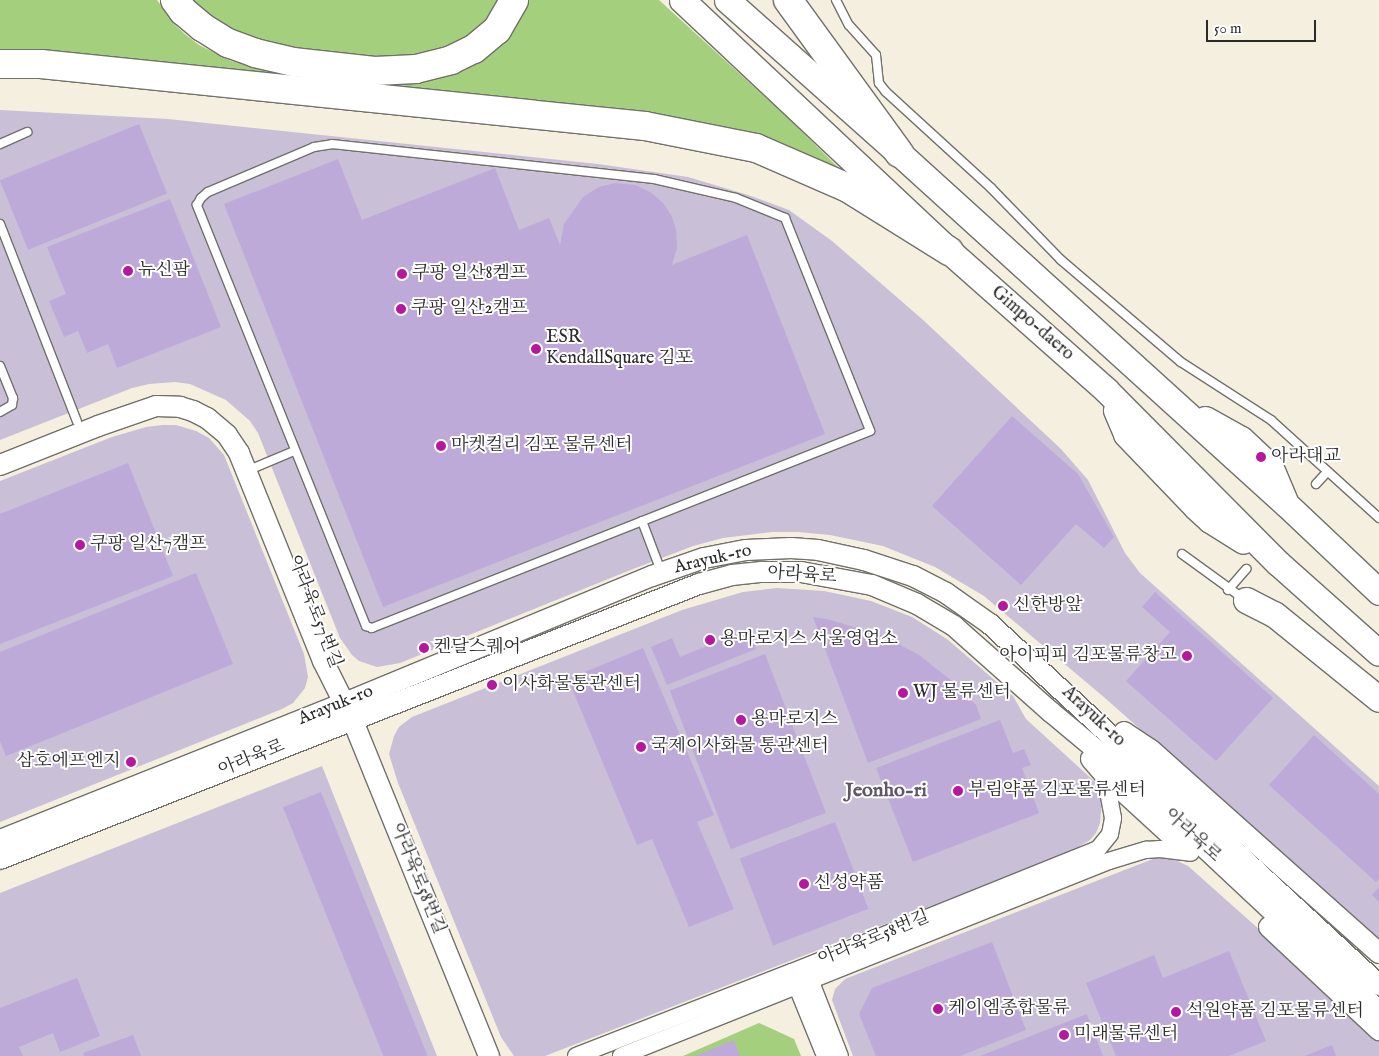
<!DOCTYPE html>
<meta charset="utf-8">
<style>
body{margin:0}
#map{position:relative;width:1379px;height:1056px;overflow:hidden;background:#f4efde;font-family:"IM FELL English","Noto Serif KR",serif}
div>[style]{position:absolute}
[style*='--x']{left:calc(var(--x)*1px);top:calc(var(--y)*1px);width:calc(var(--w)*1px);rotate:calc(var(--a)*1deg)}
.industrial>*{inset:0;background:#c9bfd7}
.green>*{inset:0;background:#a4d07d}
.building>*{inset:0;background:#beaad9;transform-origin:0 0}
.roads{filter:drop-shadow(1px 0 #71706a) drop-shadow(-1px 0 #71706a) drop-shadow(0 1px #71706a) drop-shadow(0 -1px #71706a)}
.service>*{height:8px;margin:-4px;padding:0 4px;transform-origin:4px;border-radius:4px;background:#fff}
.minor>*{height:16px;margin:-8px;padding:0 8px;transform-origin:8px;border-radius:8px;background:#fff}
.tertiary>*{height:20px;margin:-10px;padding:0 10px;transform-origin:10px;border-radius:10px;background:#fff}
.primary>*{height:25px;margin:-12.5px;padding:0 12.5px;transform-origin:12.5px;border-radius:12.5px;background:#fff}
.trunk>*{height:28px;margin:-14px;padding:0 14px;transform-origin:14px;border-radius:14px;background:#fff}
.dots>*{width:14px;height:14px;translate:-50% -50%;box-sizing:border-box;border:2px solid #fff;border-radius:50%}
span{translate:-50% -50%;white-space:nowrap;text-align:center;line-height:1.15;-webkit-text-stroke:4px #fff;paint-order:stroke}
.poi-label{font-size:18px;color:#2b2b2b}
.left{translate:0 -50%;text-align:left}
.right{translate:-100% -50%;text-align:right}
.street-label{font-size:18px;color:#2b2b2b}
.quarter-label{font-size:20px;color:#5e5768;font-weight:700}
.scale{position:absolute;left:1206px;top:20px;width:110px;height:22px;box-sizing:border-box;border:2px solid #2b2b2b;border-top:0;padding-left:6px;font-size:15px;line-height:18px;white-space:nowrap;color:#2b2b2b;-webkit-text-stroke:4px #fff;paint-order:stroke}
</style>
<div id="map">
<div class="industrial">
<i style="clip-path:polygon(0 110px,168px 119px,598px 164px,688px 177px,748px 195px,789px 210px,832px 241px,922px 319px,1061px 449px,1088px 480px,1125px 553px,1140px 573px,1379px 786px,1379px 941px,1105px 698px,984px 596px,935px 567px,883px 546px,830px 535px,798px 532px,772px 532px,723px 538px,693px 546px,628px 571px,400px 663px,377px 667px,359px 661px,352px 655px,340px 638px,258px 433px,250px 421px,226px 400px,190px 384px,175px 382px,149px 384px,132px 388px,0 440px)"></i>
<i style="clip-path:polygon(163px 425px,176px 425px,196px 431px,209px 438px,224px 455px,304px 654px,308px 677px,305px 688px,293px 703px,282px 709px,0 822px,0 481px,112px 437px,146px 427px)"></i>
<i style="clip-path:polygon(777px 588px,824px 591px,871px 601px,912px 617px,947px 639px,1013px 696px,1026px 719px,1095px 782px,1102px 800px,1100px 823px,1096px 833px,1090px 840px,1068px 853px,545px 1056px,514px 1056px,501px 1037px,398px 783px,389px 754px,394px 736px,399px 727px,412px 717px,682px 610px,743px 592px)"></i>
<i style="clip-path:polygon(322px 766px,437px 1056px,0 1056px,0 893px)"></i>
<i style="clip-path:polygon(1158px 857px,1169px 857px,1188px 866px,1379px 1036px,1379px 1056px,853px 1056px,832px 1000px,835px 989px,845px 979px)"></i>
</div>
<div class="green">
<i style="clip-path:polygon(0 0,157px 0,174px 24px,186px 35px,199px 45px,231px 61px,260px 68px,356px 81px,434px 77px,524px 0,659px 0,787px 117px,855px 184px,783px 148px,0 50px)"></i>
<i style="clip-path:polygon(181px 0,508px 0,460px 48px,396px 65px,238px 44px)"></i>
<i style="clip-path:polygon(759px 1023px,794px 1039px,801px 1056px,683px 1056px)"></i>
</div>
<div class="building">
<i style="left:139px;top:124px;width:75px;height:150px;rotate:68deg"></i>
<i style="clip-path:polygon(338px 159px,362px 220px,495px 168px,519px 230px,549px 218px,560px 245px,564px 224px,583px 197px,599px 187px,615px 183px,635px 185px,652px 193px,664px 204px,672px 217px,676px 229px,677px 248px,672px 265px,747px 235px,825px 434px,383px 607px,224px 204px)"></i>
<i style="clip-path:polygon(170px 199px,221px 327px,117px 368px,108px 344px,87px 353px,78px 331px,64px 337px,49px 301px,66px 294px,47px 247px)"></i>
<i style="clip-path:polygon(1012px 416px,1078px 474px,1114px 537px,1104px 548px,1076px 524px,1021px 585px,932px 506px)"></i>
<i style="clip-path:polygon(128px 463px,173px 576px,0 644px,0 514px)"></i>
<i style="clip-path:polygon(196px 573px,233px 664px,6px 756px,0 741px,0 652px)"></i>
<i style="clip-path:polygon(1155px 592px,1273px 698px,1216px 761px,1126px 681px,1170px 632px,1142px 607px)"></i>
<i style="clip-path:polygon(813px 617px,827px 619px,884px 636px,919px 655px,952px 681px,976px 705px,981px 719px,868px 763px)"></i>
<i style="clip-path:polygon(748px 629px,756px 649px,667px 685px,651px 647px,672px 638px,680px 657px)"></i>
<i style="clip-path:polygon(643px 648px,714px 815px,697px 822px,734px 909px,689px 927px,652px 839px,637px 845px,568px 679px)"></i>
<i style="left:765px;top:654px;width:170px;height:102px;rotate:69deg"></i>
<i style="clip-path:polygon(1000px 720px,1013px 753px,1024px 749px,1031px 765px,1022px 768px,1039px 813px,913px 862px,876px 768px)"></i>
<i style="clip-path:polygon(1314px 735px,1379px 794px,1379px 879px,1376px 882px,1269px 785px)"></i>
<i style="left:321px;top:792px;width:284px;height:41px;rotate:68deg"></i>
<i style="left:835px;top:822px;width:93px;height:102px;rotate:69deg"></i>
<i style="clip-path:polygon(1379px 887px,1379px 902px,1372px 895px)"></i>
<i style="clip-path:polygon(992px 942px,1026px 1030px,960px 1056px,876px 1056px,859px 1014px,872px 988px)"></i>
<i style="clip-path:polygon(1229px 951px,1266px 1041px,1229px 1056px,1116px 1056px,1086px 983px,1154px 955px,1163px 978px)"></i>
<i style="clip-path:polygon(77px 978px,100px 1036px,60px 1052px,53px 1033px,19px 1047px,23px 1056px,0 1056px,0 1008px)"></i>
<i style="clip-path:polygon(1087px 1014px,1103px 1056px,980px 1056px)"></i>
<i style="clip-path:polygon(133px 1035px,141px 1056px,84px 1056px,83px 1053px)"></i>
<i style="clip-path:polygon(734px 1040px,740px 1056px,695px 1056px)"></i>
<i style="clip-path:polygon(1332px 1045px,1336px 1056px,1305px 1056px)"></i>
</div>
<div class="roads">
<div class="service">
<i style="--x:836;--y:0;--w:28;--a:63"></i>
<i style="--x:849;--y:25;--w:40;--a:48"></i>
<i style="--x:876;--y:55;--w:28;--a:84"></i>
<i style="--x:879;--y:83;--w:11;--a:52"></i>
<i style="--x:886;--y:92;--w:142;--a:42.4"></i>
<i style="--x:991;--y:188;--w:100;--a:45.8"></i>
<i style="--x:1061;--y:260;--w:157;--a:40.4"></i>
<i style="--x:1181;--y:362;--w:107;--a:32.8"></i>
<i style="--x:1271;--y:420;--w:146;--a:42.2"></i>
<i style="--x:0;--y:144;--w:30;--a:-24"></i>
<i style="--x:332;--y:144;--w:324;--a:6.2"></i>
<i style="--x:654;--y:179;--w:84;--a:13"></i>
<i style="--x:736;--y:198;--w:53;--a:22.2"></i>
<i style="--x:785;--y:218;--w:229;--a:68.2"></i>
<i style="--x:870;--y:431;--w:536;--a:158.42"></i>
<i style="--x:372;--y:628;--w:6;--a:-162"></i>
<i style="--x:366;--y:626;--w:454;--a:-111.9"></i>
<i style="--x:197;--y:205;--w:8;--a:-60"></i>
<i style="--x:201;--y:198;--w:9;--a:-41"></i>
<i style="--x:208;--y:192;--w:115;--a:-23"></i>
<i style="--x:314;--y:147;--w:18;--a:-9"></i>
<i style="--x:0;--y:224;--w:212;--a:68.7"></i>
<i style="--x:0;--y:366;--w:35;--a:68"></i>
<i style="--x:13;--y:398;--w:7;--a:98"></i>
<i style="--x:12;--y:405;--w:14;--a:150"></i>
<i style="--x:256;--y:467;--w:41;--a:-22.8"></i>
<i style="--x:1316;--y:484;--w:16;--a:-47"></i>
<i style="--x:642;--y:521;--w:53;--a:69.2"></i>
<i style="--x:1182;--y:554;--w:77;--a:36"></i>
<i style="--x:1228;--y:590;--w:28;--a:-49"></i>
</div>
<div class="minor">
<i style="--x:807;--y:972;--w:90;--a:68.6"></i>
<i style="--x:793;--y:977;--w:85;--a:67.9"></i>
<i style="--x:576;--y:1056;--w:232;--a:-21.3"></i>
<i style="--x:792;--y:972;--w:330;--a:-21.9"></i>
<i style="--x:1098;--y:849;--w:19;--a:-51"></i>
<i style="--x:1110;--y:834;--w:16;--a:-79"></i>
<i style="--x:1113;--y:818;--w:44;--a:-100.5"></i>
<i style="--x:621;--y:1056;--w:526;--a:-21.78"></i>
<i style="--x:1109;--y:861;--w:39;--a:-17"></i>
<i style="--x:1146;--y:850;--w:14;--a:-4"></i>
<i style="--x:1160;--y:849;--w:31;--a:7"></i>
</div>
<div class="tertiary">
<i style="--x:0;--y:465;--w:105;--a:-21.7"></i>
<i style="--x:98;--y:426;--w:61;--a:-19"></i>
<i style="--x:156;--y:406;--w:24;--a:2"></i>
<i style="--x:180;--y:407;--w:14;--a:17"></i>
<i style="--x:193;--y:411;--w:16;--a:27"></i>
<i style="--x:207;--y:418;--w:26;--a:40"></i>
<i style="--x:227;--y:435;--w:22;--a:56"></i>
<i style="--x:239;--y:453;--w:224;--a:68"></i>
<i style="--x:323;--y:661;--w:67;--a:63.4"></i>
<i style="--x:353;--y:721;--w:362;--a:67.9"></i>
<i style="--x:1124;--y:732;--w:32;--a:34"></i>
<i style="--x:1151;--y:750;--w:305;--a:41.7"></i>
<i style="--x:1091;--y:759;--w:21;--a:49"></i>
<i style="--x:1105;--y:775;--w:98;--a:42.5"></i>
<i style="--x:0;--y:840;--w:371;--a:-21.7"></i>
<i style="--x:345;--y:703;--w:332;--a:-22.5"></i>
<i style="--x:652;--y:576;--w:55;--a:-19.1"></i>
<i style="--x:704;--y:558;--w:43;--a:-10.8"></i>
<i style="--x:746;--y:550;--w:45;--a:-2.5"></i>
<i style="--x:791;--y:548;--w:27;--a:4"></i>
<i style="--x:818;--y:550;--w:47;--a:12.3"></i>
<i style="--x:864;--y:560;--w:52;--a:18.1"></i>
<i style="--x:913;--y:576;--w:37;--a:27"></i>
<i style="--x:946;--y:593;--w:54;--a:35.2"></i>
<i style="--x:990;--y:624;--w:531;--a:42.86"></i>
<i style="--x:0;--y:859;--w:751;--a:-21.48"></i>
<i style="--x:699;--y:584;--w:34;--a:-15"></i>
<i style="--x:732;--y:575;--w:30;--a:-6"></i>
<i style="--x:762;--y:572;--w:39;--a:0"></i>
<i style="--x:801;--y:572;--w:72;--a:10.4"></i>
<i style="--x:872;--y:585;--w:49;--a:22.9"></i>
<i style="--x:917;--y:604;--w:43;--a:30.7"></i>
<i style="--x:954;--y:626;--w:130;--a:41.6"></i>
<i style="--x:1051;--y:712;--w:102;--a:39.8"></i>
<i style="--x:1129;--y:777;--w:342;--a:43.1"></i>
<i style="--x:1269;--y:927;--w:151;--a:43.1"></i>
</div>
<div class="primary">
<i style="--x:682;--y:0;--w:366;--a:43.2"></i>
<i style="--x:949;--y:251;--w:210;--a:41.5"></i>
<i style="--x:1106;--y:390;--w:244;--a:45.2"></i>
<i style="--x:1278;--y:563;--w:135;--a:41.7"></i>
<i style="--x:727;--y:0;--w:230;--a:41.7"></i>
<i style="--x:899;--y:153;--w:522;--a:42.21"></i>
<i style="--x:1286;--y:504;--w:128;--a:43.4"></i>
<i style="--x:1116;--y:410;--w:26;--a:67"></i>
<i style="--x:1126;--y:434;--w:101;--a:46.2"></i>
<i style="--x:1196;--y:507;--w:19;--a:43"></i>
<i style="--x:1210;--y:520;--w:39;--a:32"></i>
<i style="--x:1205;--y:419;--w:41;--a:29.1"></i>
<i style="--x:1241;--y:439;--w:40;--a:43"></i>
<i style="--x:1270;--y:466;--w:36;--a:67"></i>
<i style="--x:1246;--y:600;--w:31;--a:27"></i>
<i style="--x:1274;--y:614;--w:135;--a:39"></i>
</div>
<div class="trunk">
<i style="--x:175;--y:0;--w:14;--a:54"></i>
<i style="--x:183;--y:11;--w:25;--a:40"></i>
<i style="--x:202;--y:27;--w:31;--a:32"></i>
<i style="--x:228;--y:43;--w:29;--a:20"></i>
<i style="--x:255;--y:53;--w:39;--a:13"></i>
<i style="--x:293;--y:62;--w:82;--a:6.3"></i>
<i style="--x:375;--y:71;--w:41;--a:-2.8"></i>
<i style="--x:416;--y:69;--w:36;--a:-14"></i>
<i style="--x:451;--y:60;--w:25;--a:-26"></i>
<i style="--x:474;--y:49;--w:30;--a:-40"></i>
<i style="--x:497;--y:30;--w:34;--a:-60"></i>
<i style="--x:788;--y:0;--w:189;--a:54"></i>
<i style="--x:0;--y:64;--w:41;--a:0"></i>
<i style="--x:41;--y:64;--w:607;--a:5.86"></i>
<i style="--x:645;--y:126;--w:113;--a:11.2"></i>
<i style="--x:756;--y:148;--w:100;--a:23.5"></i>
<i style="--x:848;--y:188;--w:119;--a:32"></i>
</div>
</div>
<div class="dots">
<i style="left:128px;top:271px;background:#b5179e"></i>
<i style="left:402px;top:274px;background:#b5179e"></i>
<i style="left:401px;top:309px;background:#b5179e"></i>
<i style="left:536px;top:349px;background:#b5179e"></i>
<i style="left:441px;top:446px;background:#b5179e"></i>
<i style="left:1261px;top:457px;background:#b5179e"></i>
<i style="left:80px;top:545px;background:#b5179e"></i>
<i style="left:1003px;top:606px;background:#b5179e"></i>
<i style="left:710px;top:640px;background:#b5179e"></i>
<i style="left:424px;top:648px;background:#b5179e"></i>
<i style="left:1187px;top:656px;background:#b5179e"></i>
<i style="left:492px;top:685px;background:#b5179e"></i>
<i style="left:903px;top:693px;background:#b5179e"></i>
<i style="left:741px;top:720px;background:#b5179e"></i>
<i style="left:641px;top:747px;background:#b5179e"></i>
<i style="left:131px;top:762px;background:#b5179e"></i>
<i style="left:958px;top:791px;background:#b5179e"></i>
<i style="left:804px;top:884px;background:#b5179e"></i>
<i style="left:938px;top:1009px;background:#b5179e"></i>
<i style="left:1176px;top:1012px;background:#b5179e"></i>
<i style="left:1064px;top:1035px;background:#b5179e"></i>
</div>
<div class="poi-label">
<span class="left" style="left:138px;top:271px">뉴신팜</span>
<span class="left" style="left:412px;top:274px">쿠팡 일산8켐프</span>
<span class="left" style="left:411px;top:309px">쿠팡 일산2캠프</span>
<span class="left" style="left:546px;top:349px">ESR<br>KendallSquare 김포</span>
<span class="left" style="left:451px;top:446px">마켓컬리 김포 물류센터</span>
<span class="left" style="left:1271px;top:457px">아라대교</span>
<span class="left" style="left:90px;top:545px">쿠팡 일산7캠프</span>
<span class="left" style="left:1013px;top:606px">신한방앞</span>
<span class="left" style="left:720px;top:640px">용마로지스 서울영업소</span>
<span class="left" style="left:434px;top:648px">켄달스퀘어</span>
<span class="right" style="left:1177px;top:656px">아이피피 김포물류창고</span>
<span class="left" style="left:502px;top:685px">이사화물통관센터</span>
<span class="left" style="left:913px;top:693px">WJ 물류센터</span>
<span class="left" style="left:751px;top:720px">용마로지스</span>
<span class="left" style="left:651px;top:747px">국제이사화물 통관센터</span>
<span class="right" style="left:121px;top:762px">삼호에프엔지</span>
<span class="left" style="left:968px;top:791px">부림약품 김포물류센터</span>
<span class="left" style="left:814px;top:884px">신성약품</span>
<span class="left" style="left:948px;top:1009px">케이엠종합물류</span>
<span class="left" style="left:1186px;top:1012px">석원약품 김포물류센터</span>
<span class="left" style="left:1074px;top:1035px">미래물류센터</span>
</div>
<div class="street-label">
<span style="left:1032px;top:324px;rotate:41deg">Gimpo-daero</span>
<span style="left:713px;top:560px;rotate:-13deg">Arayuk-ro</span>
<span style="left:802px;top:576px;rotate:4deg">아라육로</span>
<span style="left:314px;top:612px;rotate:69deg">아라육로57번길</span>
<span style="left:336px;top:706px;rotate:-22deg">Arayuk-ro</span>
<span style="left:1093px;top:717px;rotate:43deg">Arayuk-ro</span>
<span style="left:252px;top:759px;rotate:-22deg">아라육로</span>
<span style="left:1192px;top:836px;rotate:43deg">아라육로</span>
<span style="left:417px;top:879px;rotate:68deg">아라육로58번길</span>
<span style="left:874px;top:939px;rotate:-22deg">아라육로58번길</span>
</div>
<div class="quarter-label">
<span style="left:886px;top:790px">Jeonho-ri</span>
</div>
<div class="scale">50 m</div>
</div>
